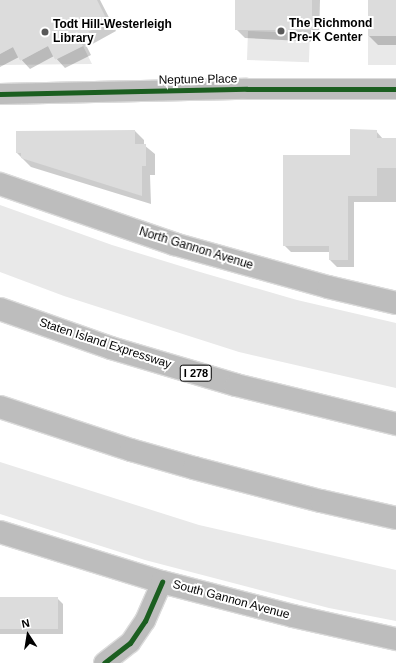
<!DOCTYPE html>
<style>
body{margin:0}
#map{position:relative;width:396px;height:663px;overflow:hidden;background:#fff;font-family:Helvetica,sans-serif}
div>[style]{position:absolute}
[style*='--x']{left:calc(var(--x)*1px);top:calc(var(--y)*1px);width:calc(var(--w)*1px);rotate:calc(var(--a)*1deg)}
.green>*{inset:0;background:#e9e9e9;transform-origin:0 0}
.shadow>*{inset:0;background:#0003}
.building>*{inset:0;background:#dcdcdc;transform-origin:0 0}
.roads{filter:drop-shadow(1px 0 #dbdbdb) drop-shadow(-1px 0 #dbdbdb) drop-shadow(0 1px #dbdbdb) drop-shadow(0 -1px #dbdbdb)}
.minor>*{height:20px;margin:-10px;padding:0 10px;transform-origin:10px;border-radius:10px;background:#bdbdbd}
.primary>*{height:22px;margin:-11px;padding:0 11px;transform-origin:11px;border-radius:11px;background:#bdbdbd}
.motorway>*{height:22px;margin:-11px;padding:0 11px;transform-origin:11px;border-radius:11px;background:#bdbdbd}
.cycleway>*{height:5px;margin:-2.5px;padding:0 2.5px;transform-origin:2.5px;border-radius:2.5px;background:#1b5e20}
.dots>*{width:11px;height:11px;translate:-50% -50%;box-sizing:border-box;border:2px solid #fff;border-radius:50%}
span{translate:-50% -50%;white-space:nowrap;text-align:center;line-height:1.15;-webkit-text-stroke:4px #fff;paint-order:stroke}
.shield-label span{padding:1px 3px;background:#fff;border:1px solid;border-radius:3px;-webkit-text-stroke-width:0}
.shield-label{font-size:11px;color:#000;font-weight:700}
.poi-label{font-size:12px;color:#000;font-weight:700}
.left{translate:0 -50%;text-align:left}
.street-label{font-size:12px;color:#000}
.north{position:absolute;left:8px;top:615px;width:40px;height:40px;-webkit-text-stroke:3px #fff;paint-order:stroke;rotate:348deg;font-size:11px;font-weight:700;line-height:16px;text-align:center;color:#000}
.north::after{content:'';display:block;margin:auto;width:14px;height:18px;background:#000;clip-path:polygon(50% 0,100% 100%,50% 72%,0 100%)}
</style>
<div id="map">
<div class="green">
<i style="left:248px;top:31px;width:62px;height:29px;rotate:2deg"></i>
<i style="left:368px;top:36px;width:28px;height:29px"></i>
<i style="clip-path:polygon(48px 46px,55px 60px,83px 46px,92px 64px,0 65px,0 54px,13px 47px,20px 61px)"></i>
<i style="clip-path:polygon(0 205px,112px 245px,200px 272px,297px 300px,396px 323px,396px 388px,239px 352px,64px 296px,0 272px)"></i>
<i style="clip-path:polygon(0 462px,199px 525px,396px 570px,396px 621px,329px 608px,145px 560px,0 514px)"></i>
</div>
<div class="shadow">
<i style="clip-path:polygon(0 0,100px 0,116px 31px,87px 47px,91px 55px,65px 68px,54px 56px,30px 69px,19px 57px,0 67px)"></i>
<i style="clip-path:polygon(236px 0,320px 0,319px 42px,245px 38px,236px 29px)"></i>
<i style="clip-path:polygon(369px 0,396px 0,396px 45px,378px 45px,369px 36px)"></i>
<i style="clip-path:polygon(135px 131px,144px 140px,144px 145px,155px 154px,155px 175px,150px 175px,151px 204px,31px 167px,17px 153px)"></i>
<i style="clip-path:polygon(376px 131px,383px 139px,396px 139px,396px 202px,354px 202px,354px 267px,337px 267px,330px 260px,330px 252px,291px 252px,284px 245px,351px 156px)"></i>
<i style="clip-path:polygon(0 598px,57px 598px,63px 604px,63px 634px,0 634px)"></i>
</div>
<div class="building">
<i style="clip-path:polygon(0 0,97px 0,108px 22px,78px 37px,83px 46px,55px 60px,48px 46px,20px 61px,13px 47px,0 54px)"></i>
<i style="left:235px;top:0;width:77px;height:30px"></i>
<i style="left:368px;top:0;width:28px;height:36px"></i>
<i style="clip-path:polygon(350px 129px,377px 130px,377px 138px,396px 138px,396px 168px,377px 168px,377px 196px,348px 196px,348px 260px,329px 260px,329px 246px,283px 246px,283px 155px,350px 155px)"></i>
<i style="clip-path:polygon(135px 130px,135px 144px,146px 144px,146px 166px,142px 166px,142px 196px,21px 158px,21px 153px,16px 153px,16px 131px)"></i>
<i style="left:0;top:597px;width:58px;height:32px"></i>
</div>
<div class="roads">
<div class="minor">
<i style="--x:0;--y:94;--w:247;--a:-1.2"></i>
<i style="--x:247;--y:89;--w:149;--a:0"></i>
<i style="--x:104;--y:663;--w:33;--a:-38"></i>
<i style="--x:130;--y:643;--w:27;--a:-56"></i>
<i style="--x:145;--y:621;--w:43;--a:-66.4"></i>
</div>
<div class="primary">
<i style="--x:0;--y:184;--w:184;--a:19"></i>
<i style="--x:174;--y:244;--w:160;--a:15.6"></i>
<i style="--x:328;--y:287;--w:70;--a:13.2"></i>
<i style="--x:0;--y:532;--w:170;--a:17.2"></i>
<i style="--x:162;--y:582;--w:135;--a:14.5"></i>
<i style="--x:293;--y:616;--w:106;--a:12.6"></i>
</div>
<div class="motorway">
<i style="--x:0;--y:309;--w:118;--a:19.4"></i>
<i style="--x:111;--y:348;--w:130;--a:16.5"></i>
<i style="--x:236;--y:385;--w:165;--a:13.7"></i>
<i style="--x:0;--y:407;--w:138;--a:18.2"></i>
<i style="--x:131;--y:450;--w:66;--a:15.9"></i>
<i style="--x:194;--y:468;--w:131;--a:14.6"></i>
<i style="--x:321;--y:501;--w:77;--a:12.8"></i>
</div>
</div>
<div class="cycleway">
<i style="--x:0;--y:94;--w:247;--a:-1.2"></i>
<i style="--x:247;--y:89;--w:149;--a:0"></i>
<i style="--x:104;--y:663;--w:33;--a:-38"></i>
<i style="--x:130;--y:643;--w:27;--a:-56"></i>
<i style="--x:145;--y:621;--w:43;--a:-66.4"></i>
</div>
<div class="dots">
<i style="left:281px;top:31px;background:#595959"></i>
<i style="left:45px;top:32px;background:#595959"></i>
</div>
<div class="shield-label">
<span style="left:196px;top:373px">I 278</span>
</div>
<div class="poi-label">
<span class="left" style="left:289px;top:31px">The Richmond<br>Pre-K Center</span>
<span class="left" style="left:53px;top:32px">Todt Hill-Westerleigh<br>Library</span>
</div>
<div class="street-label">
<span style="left:198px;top:80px;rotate:-1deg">Neptune Place</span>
<span style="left:196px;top:249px;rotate:17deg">North Gannon Avenue</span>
<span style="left:105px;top:344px;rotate:18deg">Staten Island Expressway</span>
<span style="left:231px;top:600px;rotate:15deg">South Gannon Avenue</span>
</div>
<div class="north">N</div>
</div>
